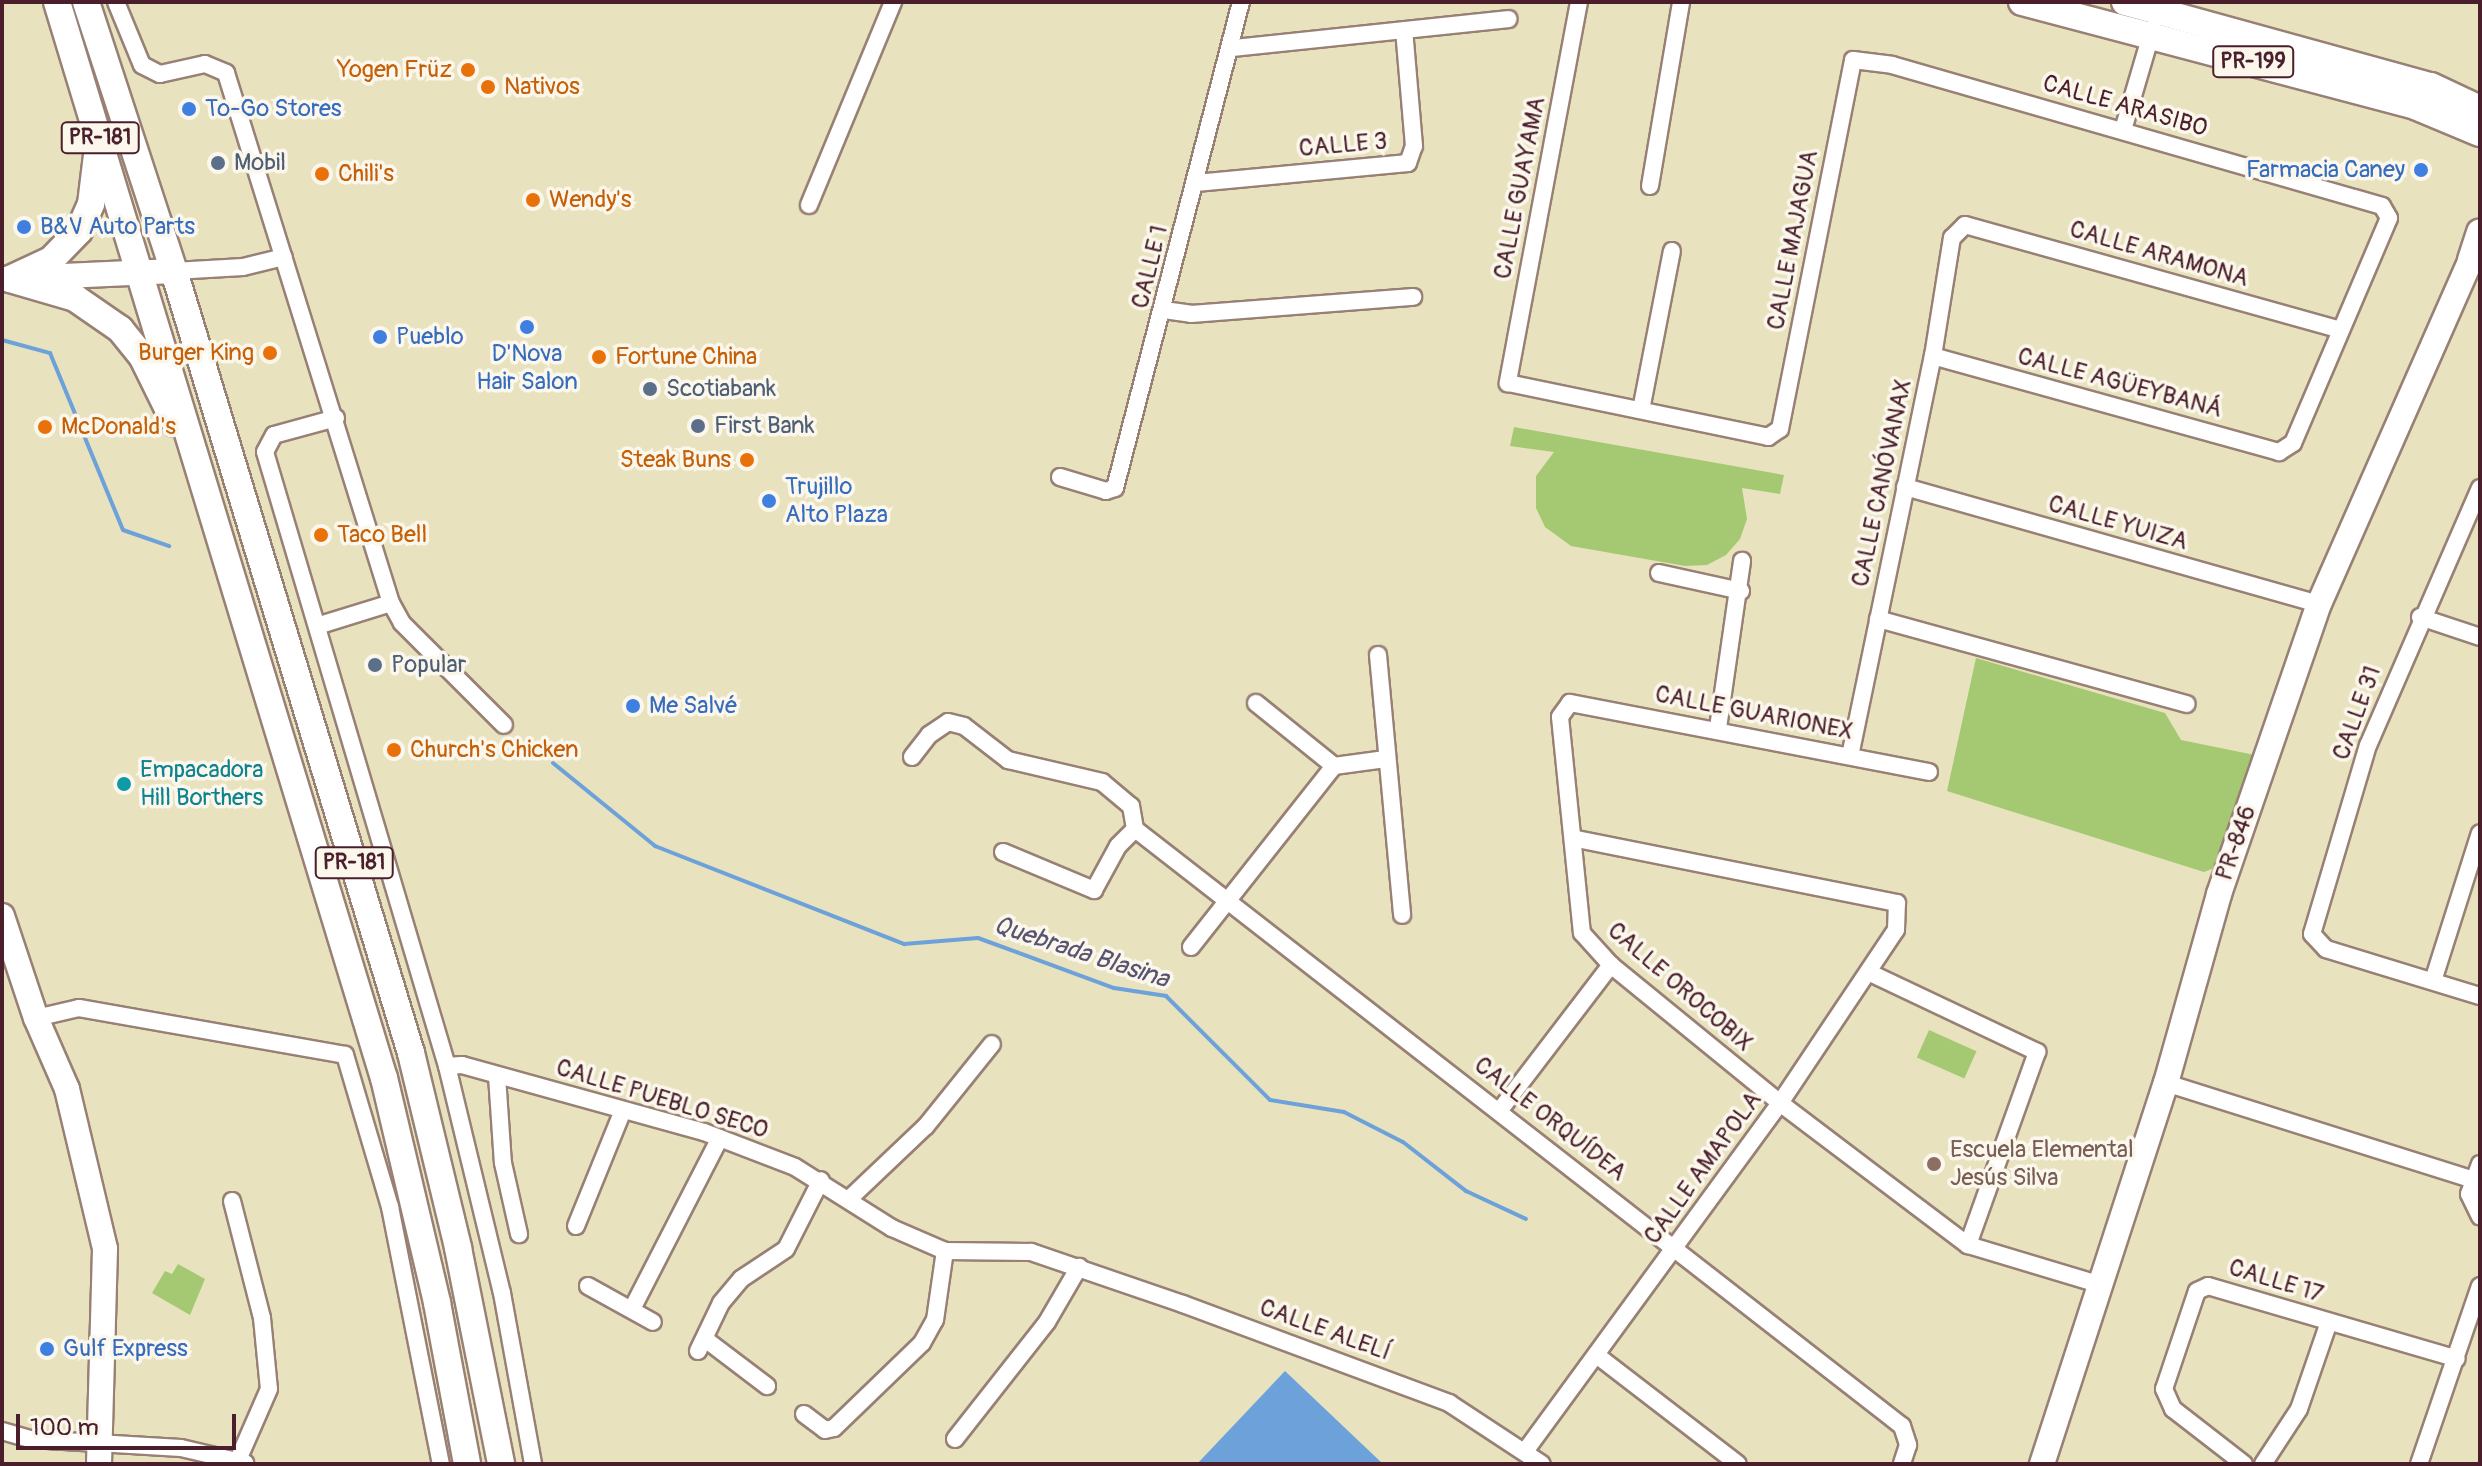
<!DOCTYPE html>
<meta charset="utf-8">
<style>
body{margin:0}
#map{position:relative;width:2482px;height:1466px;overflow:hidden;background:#e8e2bf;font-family:Pangolin,sans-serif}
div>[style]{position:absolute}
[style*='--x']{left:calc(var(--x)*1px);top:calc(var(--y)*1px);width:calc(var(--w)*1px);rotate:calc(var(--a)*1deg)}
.green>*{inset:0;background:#a5c972;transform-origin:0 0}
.water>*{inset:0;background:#6da1d9}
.stream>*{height:4px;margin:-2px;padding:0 2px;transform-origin:2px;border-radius:2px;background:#6da1d9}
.roads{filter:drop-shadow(2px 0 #998075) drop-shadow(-2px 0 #998075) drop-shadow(0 2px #998075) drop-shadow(0 -2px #998075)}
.street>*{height:16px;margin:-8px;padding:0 8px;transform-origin:8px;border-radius:8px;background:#fff}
.secondary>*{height:24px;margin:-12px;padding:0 12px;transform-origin:12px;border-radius:12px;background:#fff}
.primary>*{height:26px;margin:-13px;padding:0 13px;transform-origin:13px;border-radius:13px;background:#fff}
.dots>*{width:22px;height:22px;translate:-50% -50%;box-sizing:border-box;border:4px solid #fbf7ec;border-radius:50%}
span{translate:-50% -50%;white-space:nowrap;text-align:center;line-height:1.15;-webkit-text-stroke:7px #fbf7ec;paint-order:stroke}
.shield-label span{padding:2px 6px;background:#fbf7ec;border:2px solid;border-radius:6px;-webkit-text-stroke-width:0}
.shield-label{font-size:22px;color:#4a1f2b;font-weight:700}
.food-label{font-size:24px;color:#c56008}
.right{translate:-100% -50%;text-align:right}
.left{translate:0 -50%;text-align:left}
.street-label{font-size:24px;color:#4a1f2b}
.shop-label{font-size:24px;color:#366cbe}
.service-label{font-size:24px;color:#4e5e75}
.culture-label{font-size:24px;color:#0d838f}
.education-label{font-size:24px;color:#785e54}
.water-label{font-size:26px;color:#585371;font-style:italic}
.frame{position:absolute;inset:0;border:4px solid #4a1f2b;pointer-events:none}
.scale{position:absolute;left:16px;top:1414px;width:220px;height:36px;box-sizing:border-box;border:4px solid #4a1f2b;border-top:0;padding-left:10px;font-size:24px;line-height:28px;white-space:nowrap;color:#4a1f2b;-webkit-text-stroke:6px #fbf7ec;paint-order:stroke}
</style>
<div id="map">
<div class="green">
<i style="clip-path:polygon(1514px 427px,1784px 475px,1780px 494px,1742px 488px,1747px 519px,1740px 539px,1726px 555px,1707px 565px,1685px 566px,1571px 546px,1545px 527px,1536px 508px,1536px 476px,1554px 452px,1510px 446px)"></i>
<i style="clip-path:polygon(1976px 658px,2165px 713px,2181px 740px,2255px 755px,2219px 866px,2204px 872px,1947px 791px)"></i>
<i style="left:1929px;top:1030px;width:52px;height:30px;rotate:24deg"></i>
<i style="clip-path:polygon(178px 1264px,205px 1279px,190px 1315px,152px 1293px,165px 1271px,172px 1274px)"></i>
</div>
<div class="water">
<i style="clip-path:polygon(1285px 1371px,1383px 1464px,1197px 1464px)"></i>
</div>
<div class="stream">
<i style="--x:2;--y:340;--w:50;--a:15.2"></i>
<i style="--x:50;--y:353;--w:191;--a:67.6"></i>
<i style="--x:123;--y:530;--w:49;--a:19.2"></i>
<i style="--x:553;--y:763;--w:132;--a:39.1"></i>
<i style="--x:655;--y:846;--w:268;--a:21.5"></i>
<i style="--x:904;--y:944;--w:74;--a:-4.6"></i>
<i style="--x:978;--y:938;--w:145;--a:20.2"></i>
<i style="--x:1114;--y:988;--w:53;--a:8.7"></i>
<i style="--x:1166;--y:996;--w:147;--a:45"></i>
<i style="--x:1270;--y:1100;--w:75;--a:9.2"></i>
<i style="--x:1344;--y:1112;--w:66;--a:27"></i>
<i style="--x:1403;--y:1142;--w:80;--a:37.9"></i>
<i style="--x:1466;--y:1191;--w:66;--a:25"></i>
</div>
<div class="roads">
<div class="street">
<i style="--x:116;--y:2;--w:68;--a:67.6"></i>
<i style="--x:142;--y:65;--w:20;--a:27"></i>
<i style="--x:160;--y:74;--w:46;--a:-12.5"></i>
<i style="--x:205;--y:64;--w:23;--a:23"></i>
<i style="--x:226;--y:73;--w:555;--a:72.71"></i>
<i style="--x:391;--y:603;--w:23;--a:61"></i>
<i style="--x:402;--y:623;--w:144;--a:45"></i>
<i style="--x:1579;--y:2;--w:388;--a:100.6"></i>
<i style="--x:1508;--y:383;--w:266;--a:11.7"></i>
<i style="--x:1768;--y:437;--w:14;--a:-34"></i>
<i style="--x:1780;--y:429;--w:376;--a:-78.8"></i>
<i style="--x:1853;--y:60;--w:39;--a:7"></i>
<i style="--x:1892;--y:65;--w:510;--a:16.05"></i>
<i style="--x:2382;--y:206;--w:14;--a:60"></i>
<i style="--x:2389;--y:218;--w:245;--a:113.1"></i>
<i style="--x:2293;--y:443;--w:17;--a:147"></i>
<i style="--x:2279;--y:452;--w:359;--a:-164.5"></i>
<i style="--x:1233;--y:48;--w:277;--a:-6"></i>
<i style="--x:2123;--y:130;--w:106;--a:-73.6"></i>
<i style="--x:1196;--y:183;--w:213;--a:-5.4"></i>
<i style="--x:1408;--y:163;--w:18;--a:-71"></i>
<i style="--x:1414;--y:146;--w:116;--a:-94.9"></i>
<i style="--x:1650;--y:186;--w:187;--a:-80.4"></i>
<i style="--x:809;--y:205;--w:220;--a:-67.5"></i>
<i style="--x:174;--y:271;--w:69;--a:-3.3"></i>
<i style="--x:243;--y:267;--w:42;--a:-13.7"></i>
<i style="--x:1164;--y:310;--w:27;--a:8"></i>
<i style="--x:1191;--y:314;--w:223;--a:-4.4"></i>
<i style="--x:1641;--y:410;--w:162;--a:-79"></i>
<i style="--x:336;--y:418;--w:64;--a:164.7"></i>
<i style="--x:274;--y:435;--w:19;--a:118"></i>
<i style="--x:265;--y:452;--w:640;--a:73.49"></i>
<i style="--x:447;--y:1066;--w:234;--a:76.4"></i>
<i style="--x:502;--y:1293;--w:174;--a:79.7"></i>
<i style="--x:1060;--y:477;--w:48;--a:16.9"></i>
<i style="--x:1106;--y:491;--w:9;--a:-18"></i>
<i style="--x:1115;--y:488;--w:502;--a:-75.47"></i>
<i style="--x:1905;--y:487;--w:430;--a:15.8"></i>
<i style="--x:2480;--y:488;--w:280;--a:113.5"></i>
<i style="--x:2368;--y:745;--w:197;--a:106.5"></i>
<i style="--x:2312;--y:934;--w:21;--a:47"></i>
<i style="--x:2326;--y:949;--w:161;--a:17"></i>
<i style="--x:1659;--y:573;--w:84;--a:12.4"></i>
<i style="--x:2420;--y:617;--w:63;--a:18.4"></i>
<i style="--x:1878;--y:619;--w:320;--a:15.4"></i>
<i style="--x:320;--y:625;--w:74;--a:-17.2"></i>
<i style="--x:1378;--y:655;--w:261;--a:84.7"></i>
<i style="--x:1256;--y:703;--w:100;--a:38.9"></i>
<i style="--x:1718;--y:728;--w:169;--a:-81.8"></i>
<i style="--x:1850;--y:756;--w:409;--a:-78.3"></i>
<i style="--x:1933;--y:356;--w:120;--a:-80.9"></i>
<i style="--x:1952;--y:238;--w:18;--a:-45"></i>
<i style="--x:1965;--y:225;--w:390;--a:15.6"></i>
<i style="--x:912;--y:757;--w:28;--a:-52"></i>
<i style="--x:929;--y:735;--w:23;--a:-34"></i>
<i style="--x:948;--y:722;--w:16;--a:14"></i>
<i style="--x:964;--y:726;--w:56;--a:37.7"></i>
<i style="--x:1008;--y:760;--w:97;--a:13.2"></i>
<i style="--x:1102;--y:782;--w:38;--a:40"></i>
<i style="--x:1131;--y:806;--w:23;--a:80"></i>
<i style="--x:1929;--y:772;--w:366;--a:-169.1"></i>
<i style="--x:1570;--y:703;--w:17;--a:126"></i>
<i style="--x:1560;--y:717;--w:217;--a:84.2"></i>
<i style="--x:1582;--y:933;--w:43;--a:47.8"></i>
<i style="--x:1611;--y:965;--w:218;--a:39.2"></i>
<i style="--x:1780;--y:1103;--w:236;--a:37.1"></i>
<i style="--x:1968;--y:1245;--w:136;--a:16.7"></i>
<i style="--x:1135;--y:829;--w:972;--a:37.9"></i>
<i style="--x:1902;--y:1426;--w:20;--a:72"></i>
<i style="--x:1908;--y:1445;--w:20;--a:108"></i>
<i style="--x:1003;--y:852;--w:99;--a:22.7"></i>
<i style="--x:1094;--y:890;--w:50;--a:-61.4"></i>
<i style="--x:1118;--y:846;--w:24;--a:-45"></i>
<i style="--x:1191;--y:947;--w:231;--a:-51.7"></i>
<i style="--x:1334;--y:766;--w:52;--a:-7.7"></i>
<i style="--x:1870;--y:973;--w:185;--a:25.3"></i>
<i style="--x:2037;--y:1052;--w:205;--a:109.7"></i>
<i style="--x:2433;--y:981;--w:155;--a:-72.4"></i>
<i style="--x:36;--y:1018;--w:44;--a:-13.1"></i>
<i style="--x:79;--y:1008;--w:270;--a:10"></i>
<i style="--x:345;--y:1055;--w:159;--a:73.5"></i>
<i style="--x:390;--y:1207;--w:262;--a:78.8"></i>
<i style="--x:447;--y:1066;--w:15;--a:-4"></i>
<i style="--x:462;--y:1065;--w:251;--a:15.5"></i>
<i style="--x:704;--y:1132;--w:97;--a:21"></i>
<i style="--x:795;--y:1167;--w:115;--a:32.2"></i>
<i style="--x:892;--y:1228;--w:58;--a:23.5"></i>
<i style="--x:945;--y:1251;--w:86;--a:0.7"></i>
<i style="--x:1031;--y:1252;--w:161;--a:18.9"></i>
<i style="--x:1183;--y:1304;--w:284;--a:20.4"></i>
<i style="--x:1449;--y:1403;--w:111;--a:33.3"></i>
<i style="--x:497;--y:1076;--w:87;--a:86.1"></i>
<i style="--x:503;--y:1163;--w:73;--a:77.3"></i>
<i style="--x:2166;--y:1083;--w:320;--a:17.5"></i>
<i style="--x:1500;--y:1110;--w:183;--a:-52.6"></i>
<i style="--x:2480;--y:1164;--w:32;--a:110"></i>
<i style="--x:2469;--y:1194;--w:25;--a:64"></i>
<i style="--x:849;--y:1199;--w:106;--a:-43.5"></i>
<i style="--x:926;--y:1126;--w:105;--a:-51.2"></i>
<i style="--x:232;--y:1201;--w:121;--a:75.6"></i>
<i style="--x:262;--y:1318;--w:71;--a:84.4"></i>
<i style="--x:269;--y:1389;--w:77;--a:113.6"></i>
<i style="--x:576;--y:1226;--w:125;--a:-67.9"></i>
<i style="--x:588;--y:1286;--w:74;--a:29"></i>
<i style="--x:632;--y:1309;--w:192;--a:-62.8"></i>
<i style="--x:705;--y:1339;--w:78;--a:37.2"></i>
<i style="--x:698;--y:1351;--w:53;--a:-64.4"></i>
<i style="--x:721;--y:1303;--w:31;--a:-50"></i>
<i style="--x:741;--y:1279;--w:54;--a:-33.7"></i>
<i style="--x:786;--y:1249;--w:77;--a:-63.1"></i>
<i style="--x:1599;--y:1357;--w:175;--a:37.6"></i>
<i style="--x:804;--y:1414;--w:26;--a:37"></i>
<i style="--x:825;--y:1430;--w:9;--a:-13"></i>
<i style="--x:834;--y:1428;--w:122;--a:-44"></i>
<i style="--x:922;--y:1343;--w:26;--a:-61"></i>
<i style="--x:935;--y:1320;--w:70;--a:-81.8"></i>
<i style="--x:2;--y:1431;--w:29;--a:16"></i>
<i style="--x:30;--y:1439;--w:151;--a:3.4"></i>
<i style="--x:181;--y:1448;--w:66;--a:13.2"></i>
<i style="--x:955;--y:1439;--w:149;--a:-51.8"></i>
<i style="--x:1047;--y:1322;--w:64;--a:-59.8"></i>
<i style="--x:1526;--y:1450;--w:430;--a:-53.8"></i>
<i style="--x:1780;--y:1103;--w:208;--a:-56.2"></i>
<i style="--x:1896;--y:930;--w:27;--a:-88"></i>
<i style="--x:1897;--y:903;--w:330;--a:-168.7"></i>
<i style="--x:2244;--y:1464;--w:90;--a:-142.2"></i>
<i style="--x:2173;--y:1409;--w:22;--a:-114"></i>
<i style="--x:2164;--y:1389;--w:103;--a:-71.4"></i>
<i style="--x:2197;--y:1291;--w:12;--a:-24"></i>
<i style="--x:2208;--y:1286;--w:259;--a:16.3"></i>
<i style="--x:2263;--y:1464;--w:66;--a:-56.8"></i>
<i style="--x:2299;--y:1409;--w:92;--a:-71"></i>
<i style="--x:2419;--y:1464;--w:188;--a:-71.1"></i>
</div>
<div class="secondary">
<i style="--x:20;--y:278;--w:154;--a:-2.6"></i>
<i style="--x:2;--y:916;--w:108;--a:71.6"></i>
<i style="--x:36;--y:1018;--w:77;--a:66.4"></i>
<i style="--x:67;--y:1089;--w:164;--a:76.6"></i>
<i style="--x:105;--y:1249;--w:215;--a:91.6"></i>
<i style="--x:2042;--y:1464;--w:401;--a:-72"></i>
<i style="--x:2166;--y:1083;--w:196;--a:-74.3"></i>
<i style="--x:2219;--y:894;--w:307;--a:-71"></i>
<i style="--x:2319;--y:604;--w:394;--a:-66.2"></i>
</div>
<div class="primary">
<i style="--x:57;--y:2;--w:1125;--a:73.1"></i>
<i style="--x:384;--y:1078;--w:231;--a:76.7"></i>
<i style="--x:437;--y:1303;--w:164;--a:79.4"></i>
<i style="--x:86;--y:2;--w:283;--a:71.9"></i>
<i style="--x:174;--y:271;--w:817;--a:73.14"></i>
<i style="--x:411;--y:1053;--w:201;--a:76.4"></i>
<i style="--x:458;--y:1248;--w:220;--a:78.7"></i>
<i style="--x:2022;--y:2;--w:407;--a:14.8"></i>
<i style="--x:2415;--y:106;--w:70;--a:22.6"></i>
<i style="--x:2125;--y:2;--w:317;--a:15.4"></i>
<i style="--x:2431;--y:86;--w:54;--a:25.1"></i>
<i style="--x:2471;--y:260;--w:29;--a:-72"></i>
<i style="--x:10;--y:279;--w:68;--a:16.3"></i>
<i style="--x:75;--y:298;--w:55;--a:34.6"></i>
<i style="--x:120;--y:329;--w:35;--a:51"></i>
<i style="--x:142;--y:356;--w:75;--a:63.8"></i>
<i style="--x:10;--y:279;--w:45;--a:-24.9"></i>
<i style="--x:51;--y:260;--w:40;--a:-46"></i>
<i style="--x:79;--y:231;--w:30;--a:-66"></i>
<i style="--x:91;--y:204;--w:57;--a:-83"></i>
</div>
</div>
<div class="dots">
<i style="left:468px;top:70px;background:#e8710a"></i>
<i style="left:488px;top:87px;background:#e8710a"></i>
<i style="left:189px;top:109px;background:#3f7fe0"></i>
<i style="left:218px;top:163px;background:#5c6f8a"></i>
<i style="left:2421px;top:170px;background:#3f7fe0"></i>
<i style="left:322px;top:174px;background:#e8710a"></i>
<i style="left:533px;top:200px;background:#e8710a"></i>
<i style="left:24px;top:227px;background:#3f7fe0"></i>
<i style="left:527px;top:327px;background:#3f7fe0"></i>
<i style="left:380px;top:337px;background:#3f7fe0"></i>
<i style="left:270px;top:353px;background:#e8710a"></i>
<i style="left:599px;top:357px;background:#e8710a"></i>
<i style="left:650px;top:389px;background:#5c6f8a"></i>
<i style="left:698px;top:426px;background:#5c6f8a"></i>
<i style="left:45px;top:427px;background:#e8710a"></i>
<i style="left:747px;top:460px;background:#e8710a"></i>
<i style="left:769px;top:501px;background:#3f7fe0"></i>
<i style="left:321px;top:535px;background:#e8710a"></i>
<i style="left:375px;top:665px;background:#5c6f8a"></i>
<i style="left:633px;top:706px;background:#3f7fe0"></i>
<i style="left:394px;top:750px;background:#e8710a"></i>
<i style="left:124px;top:784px;background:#0f9aa8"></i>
<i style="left:1934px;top:1164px;background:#8d6e63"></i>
<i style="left:47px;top:1349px;background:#3f7fe0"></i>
</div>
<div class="shield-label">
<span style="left:2253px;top:62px">PR-199</span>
<span style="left:100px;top:138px">PR-181</span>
<span style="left:354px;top:863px">PR-181</span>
</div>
<div class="food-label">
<span class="right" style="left:452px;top:70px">Yogen Früz</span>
<span class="left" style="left:504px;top:87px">Nativos</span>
<span class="left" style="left:338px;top:174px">Chili's</span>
<span class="left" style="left:549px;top:200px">Wendy's</span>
<span class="right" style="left:254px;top:353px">Burger King</span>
<span class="left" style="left:615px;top:357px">Fortune China</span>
<span class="left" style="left:61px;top:427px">McDonald's</span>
<span class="right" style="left:731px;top:460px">Steak Buns</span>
<span class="left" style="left:337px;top:535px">Taco Bell</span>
<span class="left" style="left:410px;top:750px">Church's Chicken</span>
</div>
<div class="street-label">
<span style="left:2125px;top:106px;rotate:16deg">CALLE ARASIBO</span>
<span style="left:1343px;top:145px;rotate:-5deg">CALLE 3</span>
<span style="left:1520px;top:188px;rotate:-79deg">CALLE GUAYAMA</span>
<span style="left:1793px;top:240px;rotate:-79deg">CALLE MAJAGUA</span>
<span style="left:2159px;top:254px;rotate:16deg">CALLE ARAMONA</span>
<span style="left:1150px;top:267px;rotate:-76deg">CALLE 1</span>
<span style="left:2120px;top:383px;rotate:15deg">CALLE AGÜEYBANÁ</span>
<span style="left:1882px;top:483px;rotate:-78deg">CALLE CANÓVANAX</span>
<span style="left:2118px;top:523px;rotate:16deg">CALLE YUIZA</span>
<span style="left:1754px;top:713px;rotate:11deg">CALLE GUARIONEX</span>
<span style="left:2357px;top:713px;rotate:-70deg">CALLE 31</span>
<span style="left:2236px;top:843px;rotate:-71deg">PR-846</span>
<span style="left:1680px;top:987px;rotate:41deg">CALLE OROCOBIX</span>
<span style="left:662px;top:1099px;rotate:17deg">CALLE PUEBLO SECO</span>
<span style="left:1550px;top:1119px;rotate:38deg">CALLE ORQUÍDEA</span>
<span style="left:1703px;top:1168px;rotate:-54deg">CALLE AMAPOLA</span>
<span style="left:2276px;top:1281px;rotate:17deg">CALLE 17</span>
<span style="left:1325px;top:1330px;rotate:20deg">CALLE ALELÍ</span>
</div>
<div class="shop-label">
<span class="left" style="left:205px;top:109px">To-Go Stores</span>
<span class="right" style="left:2405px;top:170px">Farmacia Caney</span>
<span class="left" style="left:40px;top:227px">B&amp;V Auto Parts</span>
<span class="left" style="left:396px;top:337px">Pueblo</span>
<span style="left:527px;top:368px">D'Nova<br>Hair Salon</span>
<span class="left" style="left:785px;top:501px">Trujillo<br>Alto Plaza</span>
<span class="left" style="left:649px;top:706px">Me Salvé</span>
<span class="left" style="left:63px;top:1349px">Gulf Express</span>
</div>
<div class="service-label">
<span class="left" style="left:234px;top:163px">Mobil</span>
<span class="left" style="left:666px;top:389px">Scotiabank</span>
<span class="left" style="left:714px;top:426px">First Bank</span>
<span class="left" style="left:391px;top:665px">Popular</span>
</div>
<div class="culture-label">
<span class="left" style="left:140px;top:784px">Empacadora<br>Hill Borthers</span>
</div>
<div class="education-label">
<span class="left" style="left:1950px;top:1164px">Escuela Elemental<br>Jesús Silva</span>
</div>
<div class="water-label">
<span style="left:1081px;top:953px;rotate:18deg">Quebrada Blasina</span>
</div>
<div class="frame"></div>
<div class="scale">100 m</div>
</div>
